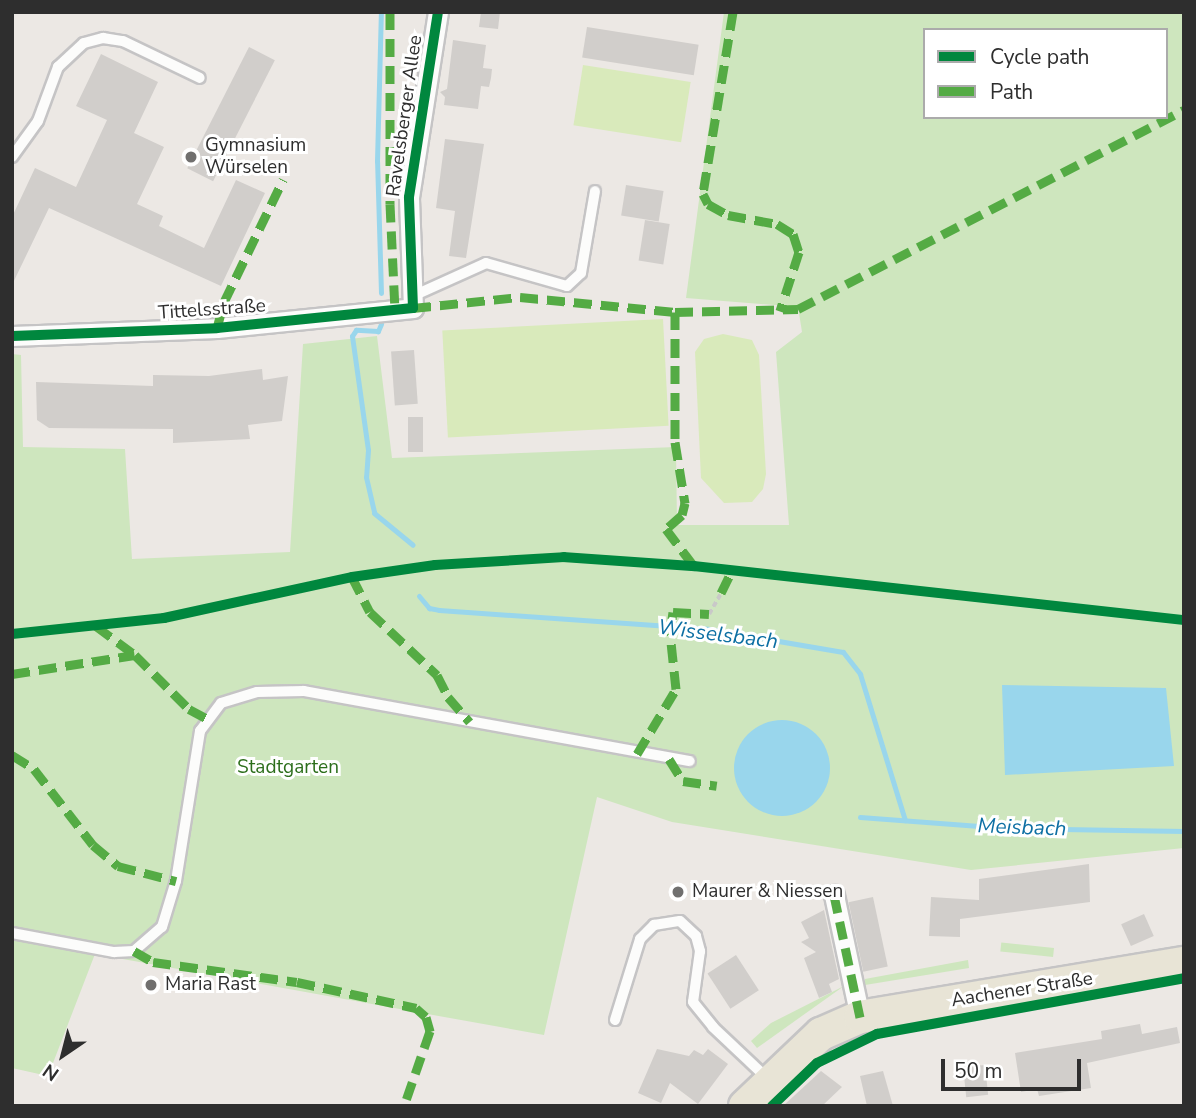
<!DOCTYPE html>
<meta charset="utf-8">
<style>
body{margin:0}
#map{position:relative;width:1196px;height:1118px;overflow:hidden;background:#ece8e4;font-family:"Nunito Sans",sans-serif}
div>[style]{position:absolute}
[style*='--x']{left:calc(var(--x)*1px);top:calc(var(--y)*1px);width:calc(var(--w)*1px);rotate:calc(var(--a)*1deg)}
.green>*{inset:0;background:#cee6be;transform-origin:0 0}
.pitch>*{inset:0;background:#d9eabb;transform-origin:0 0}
.water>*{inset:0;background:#99d6ec}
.round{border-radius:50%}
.stream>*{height:5px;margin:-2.5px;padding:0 2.5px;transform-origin:2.5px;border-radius:2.5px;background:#99d6ec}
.building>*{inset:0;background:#d1cecb;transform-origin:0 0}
.path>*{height:3.5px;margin-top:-1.75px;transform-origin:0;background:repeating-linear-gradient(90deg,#c9c9c8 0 5px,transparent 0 8.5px)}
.roads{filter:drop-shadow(2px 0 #c5c4c5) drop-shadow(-2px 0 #c5c4c5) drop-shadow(0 2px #c5c4c5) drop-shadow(0 -2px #c5c4c5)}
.lane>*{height:10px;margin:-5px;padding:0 5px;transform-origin:5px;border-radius:5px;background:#fcfcfb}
.street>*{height:19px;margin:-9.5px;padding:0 9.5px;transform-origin:9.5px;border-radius:9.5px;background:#fcfcfb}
.primary>*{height:32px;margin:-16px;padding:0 16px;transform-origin:16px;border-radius:16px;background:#e8e4d6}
.quiet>*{height:9px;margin-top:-4.5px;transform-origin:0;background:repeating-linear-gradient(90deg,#54ab44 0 18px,transparent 0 27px)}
.cycleway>*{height:10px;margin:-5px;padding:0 5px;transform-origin:5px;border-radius:5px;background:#00873e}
.dots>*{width:19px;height:19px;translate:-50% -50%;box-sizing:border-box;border:4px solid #fff;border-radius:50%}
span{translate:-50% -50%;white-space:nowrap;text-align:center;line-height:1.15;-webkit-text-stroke:6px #fff;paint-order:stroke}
.street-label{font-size:19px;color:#2e2e2e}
.poi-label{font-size:19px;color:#2e2e2e}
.left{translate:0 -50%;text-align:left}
.park-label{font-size:19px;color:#2c6e1b}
.water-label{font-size:21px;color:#0d6fa3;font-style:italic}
.frame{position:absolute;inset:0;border:14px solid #2e2e2e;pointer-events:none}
.legend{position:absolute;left:923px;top:28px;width:245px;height:91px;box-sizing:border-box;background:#fff;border:2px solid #ababab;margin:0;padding:9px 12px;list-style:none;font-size:21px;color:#2e2e2e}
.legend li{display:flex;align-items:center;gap:14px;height:35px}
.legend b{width:35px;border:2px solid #ababab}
.north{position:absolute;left:28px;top:1020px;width:70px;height:70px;-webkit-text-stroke:5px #fff;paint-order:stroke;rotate:215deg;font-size:19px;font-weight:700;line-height:28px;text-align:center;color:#2e2e2e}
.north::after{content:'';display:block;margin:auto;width:24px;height:32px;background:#2e2e2e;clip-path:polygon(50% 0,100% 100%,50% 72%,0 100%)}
.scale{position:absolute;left:941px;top:1059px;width:140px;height:32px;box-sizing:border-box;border:4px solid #2e2e2e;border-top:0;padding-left:9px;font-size:21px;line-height:24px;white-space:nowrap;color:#2e2e2e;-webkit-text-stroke:5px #fff;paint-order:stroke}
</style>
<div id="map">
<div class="green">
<i style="clip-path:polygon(evenodd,724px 12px,1184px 12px,1184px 848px,971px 870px,672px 822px,597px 797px,544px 1035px,95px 954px,48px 1076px,12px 1068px,12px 354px,21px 355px,23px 447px,125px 449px,132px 559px,290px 552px,303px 344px,377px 336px,392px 458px,676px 447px,677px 525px,789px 525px,776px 352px,802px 332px,798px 307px,686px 298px,724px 12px,925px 30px,1166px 30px,1166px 117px,925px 117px,925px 30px)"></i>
<i style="left:1054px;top:948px;width:9px;height:53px;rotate:96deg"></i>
<i style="clip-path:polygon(968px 960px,969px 968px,865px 985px,865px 979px)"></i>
<i style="clip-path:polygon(844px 986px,757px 1048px,751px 1041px,771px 1023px)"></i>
</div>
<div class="pitch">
<i style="left:583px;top:65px;width:109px;height:61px;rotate:9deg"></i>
<i style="left:663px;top:319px;width:107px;height:221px;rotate:87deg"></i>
<i style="clip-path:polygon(723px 334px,752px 340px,759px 355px,766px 474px,763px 489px,752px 502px,724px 503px,701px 478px,695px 352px,704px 339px)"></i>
</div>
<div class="water">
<i style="clip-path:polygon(1002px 685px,1166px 688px,1174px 766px,1005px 775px)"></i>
<i class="round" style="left:734px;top:720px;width:96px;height:96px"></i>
</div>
<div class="stream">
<i style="--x:381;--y:293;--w:132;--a:-91.7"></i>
<i style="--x:377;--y:161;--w:149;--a:-88.5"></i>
<i style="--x:381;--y:324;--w:8;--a:113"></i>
<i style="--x:378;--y:331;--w:22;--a:-177"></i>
<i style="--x:356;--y:330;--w:7;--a:124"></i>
<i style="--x:352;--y:336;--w:115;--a:82"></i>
<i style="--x:368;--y:450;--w:27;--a:94"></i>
<i style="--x:366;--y:477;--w:37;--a:77"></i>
<i style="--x:374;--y:513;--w:50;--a:39.4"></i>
<i style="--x:419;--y:596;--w:16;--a:50"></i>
<i style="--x:429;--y:608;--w:10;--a:11"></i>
<i style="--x:439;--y:610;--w:270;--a:4"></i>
<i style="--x:708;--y:629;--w:137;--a:9.7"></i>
<i style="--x:843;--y:652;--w:28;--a:52"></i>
<i style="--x:860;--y:674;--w:153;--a:72.9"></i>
<i style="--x:860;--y:817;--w:146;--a:4.3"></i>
<i style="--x:1006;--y:828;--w:178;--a:1"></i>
</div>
<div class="building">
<i style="clip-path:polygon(481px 12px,500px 12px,498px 29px,479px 27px)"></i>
<i style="left:587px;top:27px;width:113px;height:31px;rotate:9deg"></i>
<i style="clip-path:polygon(453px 40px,486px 45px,483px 68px,492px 69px,491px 78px,489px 87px,481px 86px,478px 109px,444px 105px,445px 97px,440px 92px,447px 89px)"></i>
<i style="left:249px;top:47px;width:29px;height:136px;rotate:27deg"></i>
<i style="clip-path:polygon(101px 54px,158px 82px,134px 133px,164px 147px,137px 204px,163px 216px,159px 226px,204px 248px,236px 180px,265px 193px,221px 286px,49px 208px,12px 285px,12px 217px,35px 168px,76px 187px,107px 120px,76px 106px)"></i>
<i style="clip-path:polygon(445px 139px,484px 144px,466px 258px,449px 256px,455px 211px,436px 208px)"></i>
<i style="left:626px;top:185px;width:38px;height:31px;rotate:9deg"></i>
<i style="left:645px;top:220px;width:25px;height:41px;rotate:9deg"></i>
<i style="left:414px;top:350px;width:54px;height:23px;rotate:86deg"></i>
<i style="clip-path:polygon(262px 369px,263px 380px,288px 376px,282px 421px,248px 425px,250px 439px,173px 443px,173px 429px,49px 428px,37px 420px,36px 382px,153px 386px,153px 375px,209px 376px)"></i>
<i style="left:408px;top:417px;width:15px;height:35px"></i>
<i style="clip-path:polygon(1089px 864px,1090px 902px,960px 919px,960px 937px,929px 936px,931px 897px,979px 900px,979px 879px)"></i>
<i style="left:873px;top:897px;width:71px;height:25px;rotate:78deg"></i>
<i style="clip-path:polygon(824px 910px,839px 979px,829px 984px,832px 992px,819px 998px,804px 958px,816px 952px,801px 942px,809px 938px,801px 922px)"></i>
<i style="left:1144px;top:914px;width:24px;height:25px;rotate:66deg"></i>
<i style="left:736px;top:955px;width:42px;height:34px;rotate:57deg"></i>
<i style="clip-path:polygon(1140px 1024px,1142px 1034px,1177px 1027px,1180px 1043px,1087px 1063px,1091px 1088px,1039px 1096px,1037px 1089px,1021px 1092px,1015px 1053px,1102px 1039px,1101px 1031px)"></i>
<i style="clip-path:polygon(657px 1049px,689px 1056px,694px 1050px,703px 1055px,708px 1049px,728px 1064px,698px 1104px,670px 1083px,661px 1103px,638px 1093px)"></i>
<i style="left:985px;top:1065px;width:30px;height:22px;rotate:84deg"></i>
<i style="clip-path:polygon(821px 1071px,842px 1087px,822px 1106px,783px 1106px)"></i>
<i style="clip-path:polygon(883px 1071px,893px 1106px,867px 1106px,860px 1076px)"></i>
</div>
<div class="path">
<i style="--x:709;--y:614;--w:24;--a:-60"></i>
<i style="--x:670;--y:633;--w:14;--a:-82"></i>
</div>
<div class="roads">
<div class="lane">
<i style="--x:12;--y:157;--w:44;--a:-54.2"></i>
<i style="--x:38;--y:121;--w:58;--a:-69.7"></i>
<i style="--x:58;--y:67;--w:35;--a:-43"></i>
<i style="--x:84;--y:43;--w:20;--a:-15"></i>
<i style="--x:103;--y:38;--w:20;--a:9"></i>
<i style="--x:123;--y:41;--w:85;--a:25.7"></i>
<i style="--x:413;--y:296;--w:80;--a:-24.3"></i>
<i style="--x:486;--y:263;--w:84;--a:15.9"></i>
<i style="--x:567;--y:286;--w:19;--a:-43"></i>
<i style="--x:581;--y:273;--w:83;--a:-80.3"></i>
<i style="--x:12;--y:933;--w:104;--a:10.6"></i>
<i style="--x:114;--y:952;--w:20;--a:-3"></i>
<i style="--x:134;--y:951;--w:37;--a:-41"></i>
<i style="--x:162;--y:927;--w:48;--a:-73.1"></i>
<i style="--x:176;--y:881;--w:152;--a:-80.9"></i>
<i style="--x:200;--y:731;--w:35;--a:-53"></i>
<i style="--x:221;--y:703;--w:38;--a:-17"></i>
<i style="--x:257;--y:692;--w:47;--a:-1.2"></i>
<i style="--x:304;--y:691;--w:392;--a:10.3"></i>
<i style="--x:615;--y:1020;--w:85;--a:-72.8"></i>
<i style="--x:640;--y:939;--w:20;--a:-45"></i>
<i style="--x:654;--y:925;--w:26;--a:-9"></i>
<i style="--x:680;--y:921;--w:22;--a:43"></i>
<i style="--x:696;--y:936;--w:16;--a:75"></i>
<i style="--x:700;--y:951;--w:51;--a:97.8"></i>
<i style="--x:693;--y:1002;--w:32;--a:51"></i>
<i style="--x:713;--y:1027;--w:76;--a:43.4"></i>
</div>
<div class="street">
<i style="--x:12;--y:336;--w:205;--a:-2.2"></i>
<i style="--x:217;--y:328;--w:197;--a:-5.8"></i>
<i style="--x:413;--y:308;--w:111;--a:-92.1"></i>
<i style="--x:409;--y:197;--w:187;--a:-81.1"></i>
<i style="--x:834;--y:895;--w:125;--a:78"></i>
</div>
<div class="primary">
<i style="--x:745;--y:1106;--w:105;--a:-43.5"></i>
<i style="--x:821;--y:1034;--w:43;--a:-23.6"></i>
<i style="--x:860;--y:1017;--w:328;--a:-9.5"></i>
</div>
</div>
<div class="quiet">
<i style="--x:390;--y:12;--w:192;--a:90"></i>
<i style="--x:390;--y:204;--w:106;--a:87.3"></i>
<i style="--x:733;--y:12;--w:184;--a:99.4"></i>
<i style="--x:703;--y:194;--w:11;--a:63"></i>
<i style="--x:708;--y:204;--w:23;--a:29"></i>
<i style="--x:728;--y:215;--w:50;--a:10.4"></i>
<i style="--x:777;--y:224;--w:19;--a:32"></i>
<i style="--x:793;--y:234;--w:19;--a:72"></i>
<i style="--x:799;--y:252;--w:62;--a:107.9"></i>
<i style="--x:413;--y:308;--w:108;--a:-5.9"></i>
<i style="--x:520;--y:297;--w:156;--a:5.5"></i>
<i style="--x:675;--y:312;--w:123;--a:-1.4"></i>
<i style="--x:798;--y:309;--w:434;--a:-27.3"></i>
<i style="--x:675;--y:312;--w:130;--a:90"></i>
<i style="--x:675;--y:442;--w:62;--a:80.7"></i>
<i style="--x:685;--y:503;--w:12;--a:104"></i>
<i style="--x:682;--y:515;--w:21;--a:139"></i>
<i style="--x:666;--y:529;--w:46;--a:52.9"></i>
<i style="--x:217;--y:328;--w:27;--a:-75"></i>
<i style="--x:224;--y:302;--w:136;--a:-64.2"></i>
<i style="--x:352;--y:577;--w:39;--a:63"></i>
<i style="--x:370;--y:612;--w:92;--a:43.2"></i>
<i style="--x:437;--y:675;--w:25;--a:63"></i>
<i style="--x:448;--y:697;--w:33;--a:49"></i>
<i style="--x:721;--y:593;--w:25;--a:-64"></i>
<i style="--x:672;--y:619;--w:7;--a:-82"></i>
<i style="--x:673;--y:612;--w:36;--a:3"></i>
<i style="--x:96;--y:626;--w:49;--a:36.6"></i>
<i style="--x:12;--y:674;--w:124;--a:-8.8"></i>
<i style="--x:135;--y:655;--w:76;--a:45"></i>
<i style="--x:189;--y:709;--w:19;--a:28"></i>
<i style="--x:637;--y:754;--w:76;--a:-59"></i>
<i style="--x:676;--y:689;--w:56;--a:-96.1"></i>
<i style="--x:12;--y:755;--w:26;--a:32"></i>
<i style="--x:34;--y:769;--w:96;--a:52.2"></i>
<i style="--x:93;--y:845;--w:33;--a:40"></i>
<i style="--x:118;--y:866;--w:60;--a:14.5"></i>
<i style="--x:669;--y:759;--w:26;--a:58"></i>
<i style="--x:683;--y:781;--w:34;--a:8"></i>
<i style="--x:834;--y:895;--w:125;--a:78"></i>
<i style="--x:134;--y:951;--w:22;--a:30"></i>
<i style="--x:153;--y:962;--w:145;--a:7.9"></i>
<i style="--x:297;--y:982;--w:122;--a:12.3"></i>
<i style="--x:416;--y:1008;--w:13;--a:42"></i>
<i style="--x:426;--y:1017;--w:15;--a:74"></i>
<i style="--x:430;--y:1031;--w:79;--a:109.1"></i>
</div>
<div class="cycleway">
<i style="--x:12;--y:336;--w:205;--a:-2.2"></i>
<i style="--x:217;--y:328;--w:197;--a:-5.8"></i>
<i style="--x:413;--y:308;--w:111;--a:-92.1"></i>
<i style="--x:409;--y:197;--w:187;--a:-81.1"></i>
<i style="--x:12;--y:634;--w:153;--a:-6"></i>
<i style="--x:164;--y:618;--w:192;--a:-12.3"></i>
<i style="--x:352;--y:577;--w:84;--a:-8.2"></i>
<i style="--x:435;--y:565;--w:129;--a:-3.5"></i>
<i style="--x:564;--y:557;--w:130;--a:4"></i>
<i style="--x:694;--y:566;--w:493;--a:6.3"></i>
<i style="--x:772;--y:1106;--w:62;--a:-43.7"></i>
<i style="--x:817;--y:1063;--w:67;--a:-25.8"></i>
<i style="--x:877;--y:1034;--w:312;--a:-10.3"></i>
</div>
<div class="dots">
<i style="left:191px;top:157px;background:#706f6e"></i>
<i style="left:678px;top:892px;background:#706f6e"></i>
<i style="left:151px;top:985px;background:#706f6e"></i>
</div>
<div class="street-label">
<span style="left:405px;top:116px;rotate:-82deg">Ravelsberger Allee</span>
<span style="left:212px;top:310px;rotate:-4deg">Tittelsstraße</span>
<span style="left:1022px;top:990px;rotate:-9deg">Aachener Straße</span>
</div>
<div class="poi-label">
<span class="left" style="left:205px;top:157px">Gymnasium<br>Würselen</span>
<span class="left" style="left:692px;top:892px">Maurer &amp; Niessen</span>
<span class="left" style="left:165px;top:985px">Maria Rast</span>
</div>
<div class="park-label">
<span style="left:288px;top:768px">Stadtgarten</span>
</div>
<div class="water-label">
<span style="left:718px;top:634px;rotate:7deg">Wisselsbach</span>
<span style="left:1022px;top:827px;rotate:2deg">Meisbach</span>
</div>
<div class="frame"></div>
<ul class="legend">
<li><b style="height:9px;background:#00873e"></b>Cycle path</li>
<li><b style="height:9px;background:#54ab44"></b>Path</li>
</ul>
<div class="north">N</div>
<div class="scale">50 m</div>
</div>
